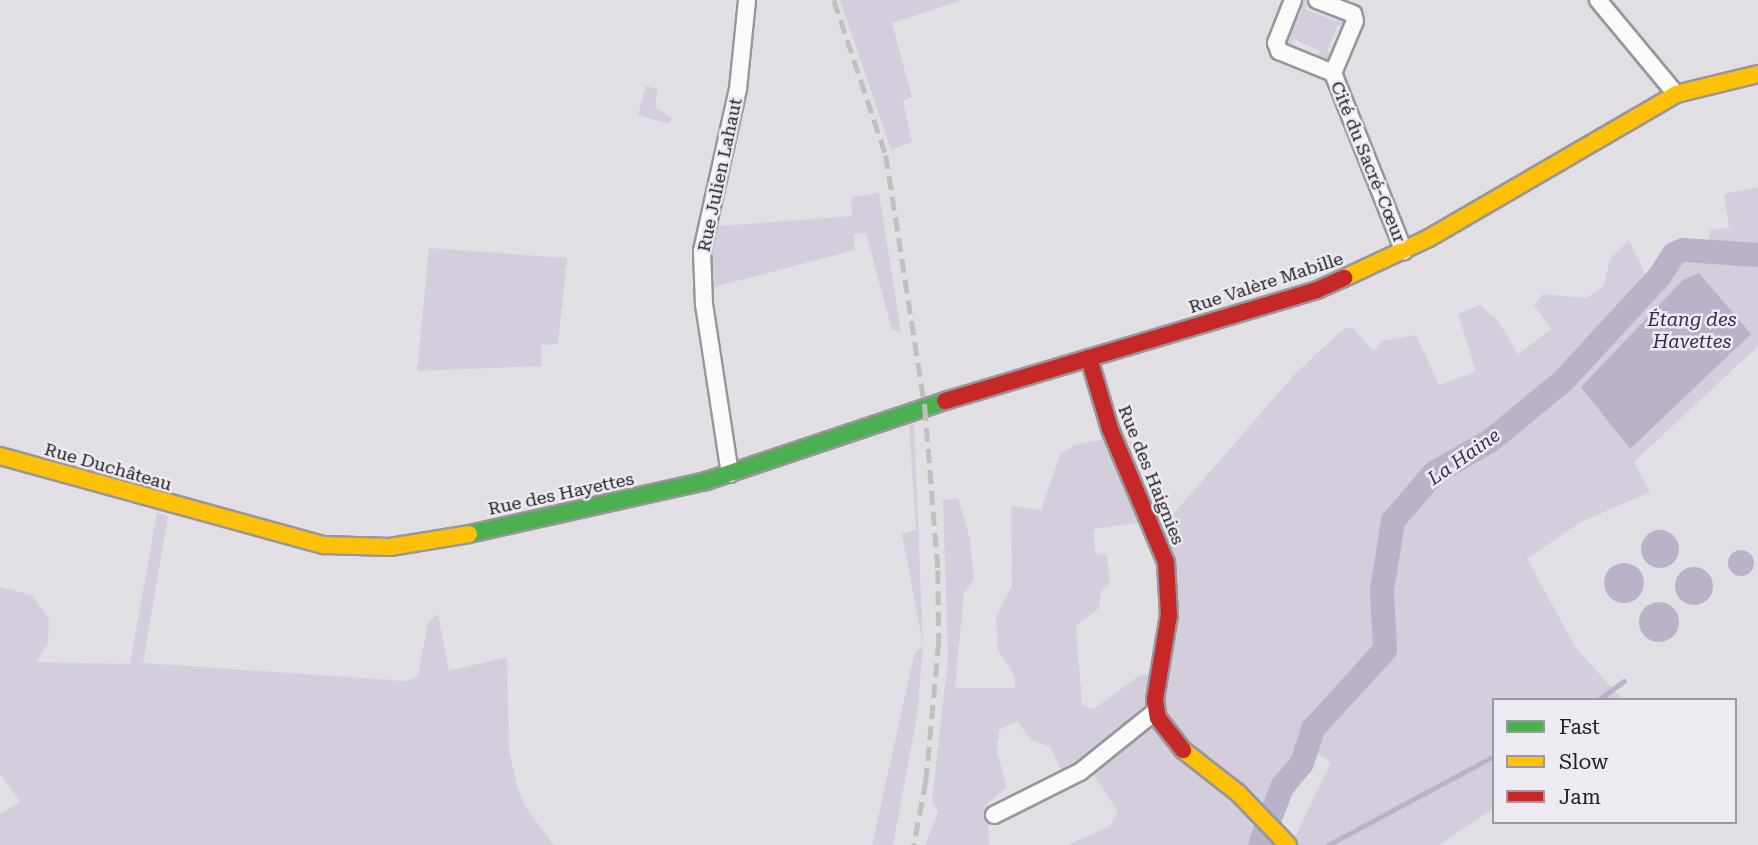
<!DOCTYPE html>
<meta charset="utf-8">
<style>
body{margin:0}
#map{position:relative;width:1758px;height:845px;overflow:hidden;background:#e1dfe3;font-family:"Roboto Serif",serif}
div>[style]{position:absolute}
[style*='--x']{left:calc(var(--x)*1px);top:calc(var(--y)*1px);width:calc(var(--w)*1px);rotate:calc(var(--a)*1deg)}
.green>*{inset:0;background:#d4cedc}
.water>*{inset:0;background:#bab2c8}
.round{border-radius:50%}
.stream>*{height:4.5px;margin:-2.25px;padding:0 2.25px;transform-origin:2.25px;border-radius:2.25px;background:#bab2c8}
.river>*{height:24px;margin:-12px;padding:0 12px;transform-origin:12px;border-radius:12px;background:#bab2c8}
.roads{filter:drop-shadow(2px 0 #98969a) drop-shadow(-2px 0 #98969a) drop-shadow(0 2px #98969a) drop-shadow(0 -2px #98969a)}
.street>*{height:16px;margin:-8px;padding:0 8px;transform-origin:8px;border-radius:8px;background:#fafafb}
.fast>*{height:16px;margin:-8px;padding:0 8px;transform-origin:8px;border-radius:8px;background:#4caf50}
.slow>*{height:16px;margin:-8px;padding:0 8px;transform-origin:8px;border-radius:8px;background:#ffc107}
.jam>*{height:16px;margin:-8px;padding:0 8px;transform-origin:8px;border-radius:8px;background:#c62828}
.rail>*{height:4.5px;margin-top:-2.25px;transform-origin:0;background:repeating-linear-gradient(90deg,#c0c0c0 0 14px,transparent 0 21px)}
span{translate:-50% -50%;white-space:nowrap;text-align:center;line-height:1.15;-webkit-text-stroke:5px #edeaf2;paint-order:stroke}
.street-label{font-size:18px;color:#212023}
.water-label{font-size:19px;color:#3a2851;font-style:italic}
.legend{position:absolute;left:1492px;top:698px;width:245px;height:126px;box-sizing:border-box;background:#edeaf2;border:2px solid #9b999f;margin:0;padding:9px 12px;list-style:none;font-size:21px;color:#212023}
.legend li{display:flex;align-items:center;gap:14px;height:35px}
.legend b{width:35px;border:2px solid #9b999f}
</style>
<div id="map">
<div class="green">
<i style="clip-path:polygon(840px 0,963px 0,892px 23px,912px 97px,903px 101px,912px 142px,891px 150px)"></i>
<i style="clip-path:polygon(1296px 0,1308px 0,1305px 9px,1335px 21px,1339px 14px,1348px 17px,1347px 28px,1338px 25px,1327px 51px,1335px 55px,1331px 63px,1316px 60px,1320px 51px,1294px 39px,1289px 49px,1282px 45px,1302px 10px,1294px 7px)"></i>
<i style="clip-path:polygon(646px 86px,658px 89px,655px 107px,672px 118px,669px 124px,638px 115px)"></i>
<i style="clip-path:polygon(1758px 187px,1758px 346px,1634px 462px,1650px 492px,1581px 522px,1527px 559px,1576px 648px,1623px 700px,1494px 700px,1494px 808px,1439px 845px,1291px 845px,1331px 762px,1303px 746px,1301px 761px,1279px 787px,1268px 815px,1165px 731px,1162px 527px,1294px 375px,1342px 330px,1352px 327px,1374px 351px,1382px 341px,1416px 335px,1439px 385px,1476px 372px,1458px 314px,1480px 305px,1498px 321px,1518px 354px,1551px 329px,1534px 305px,1543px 294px,1587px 298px,1604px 285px,1610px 259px,1629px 240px,1645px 274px,1680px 258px,1708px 256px,1710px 230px,1729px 228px,1724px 194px)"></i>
<i style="clip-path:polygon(879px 193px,901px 332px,892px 330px,866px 233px,854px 234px,855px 250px,703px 290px,706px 227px,852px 216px,851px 197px)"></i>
<i style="clip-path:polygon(429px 248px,567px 258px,558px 344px,541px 345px,542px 366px,417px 371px)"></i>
<i style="clip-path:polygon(914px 424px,923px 645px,917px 716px,893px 845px,872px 845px,914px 655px,923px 645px,902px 534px,916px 530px,909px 425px)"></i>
<i style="clip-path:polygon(1109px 438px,1144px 522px,1094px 529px,1095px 554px,1107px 555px,1110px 583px,1101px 591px,1099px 608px,1076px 626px,1082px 705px,1094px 709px,1140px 675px,1156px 674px,1152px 708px,1284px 845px,1068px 845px,1110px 826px,1118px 812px,1084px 760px,1063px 775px,1050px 747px,1031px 740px,1017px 721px,999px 730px,997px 752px,1007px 787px,988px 803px,989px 845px,925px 845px,938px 812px,932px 800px,948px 660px,943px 500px,958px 498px,970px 539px,974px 580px,964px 593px,955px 688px,1015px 688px,1015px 676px,998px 651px,996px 616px,1012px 586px,1011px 506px,1041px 510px,1060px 454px,1075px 445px)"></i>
<i style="clip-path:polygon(157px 513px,168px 516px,143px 663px,407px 681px,418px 676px,428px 622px,438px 614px,449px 671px,507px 657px,509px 750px,517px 786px,526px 808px,554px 845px,0 845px,0 814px,20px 802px,0 774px,0 587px,32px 595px,49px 619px,48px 644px,36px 662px,130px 664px)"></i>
</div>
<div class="water">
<i style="clip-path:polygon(1699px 273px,1751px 334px,1630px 449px,1581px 387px,1684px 279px)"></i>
<i class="round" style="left:1641px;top:530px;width:38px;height:38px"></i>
<i class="round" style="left:1728px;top:550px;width:26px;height:26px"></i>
<i class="round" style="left:1604px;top:563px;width:40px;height:40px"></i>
<i class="round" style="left:1675px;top:567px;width:38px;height:38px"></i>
<i class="round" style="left:1639px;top:602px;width:40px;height:40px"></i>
</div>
<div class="stream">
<i style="--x:1598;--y:700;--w:32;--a:-36"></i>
<i style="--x:1328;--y:845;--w:188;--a:-28.2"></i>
</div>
<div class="river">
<i style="--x:1260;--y:845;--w:62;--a:-69.2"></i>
<i style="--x:1282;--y:787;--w:31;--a:-50"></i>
<i style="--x:1302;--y:763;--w:36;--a:-72"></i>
<i style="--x:1313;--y:729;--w:107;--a:-47.7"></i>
<i style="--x:1385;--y:650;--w:60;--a:-92.9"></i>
<i style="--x:1382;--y:590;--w:70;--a:-80.9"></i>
<i style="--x:1393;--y:521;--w:63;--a:-49.5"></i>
<i style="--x:1434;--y:473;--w:64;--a:-29.7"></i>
<i style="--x:1490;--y:441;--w:94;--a:-39.4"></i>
<i style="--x:1563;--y:381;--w:142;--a:-47.3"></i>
<i style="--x:1659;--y:277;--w:27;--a:-57"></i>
<i style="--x:1674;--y:254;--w:10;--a:-24"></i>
<i style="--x:1683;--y:250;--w:75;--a:3.8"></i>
</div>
<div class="roads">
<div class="street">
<i style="--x:1293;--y:0;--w:46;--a:111.6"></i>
<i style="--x:1276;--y:43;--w:9;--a:69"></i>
<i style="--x:1279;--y:51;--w:58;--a:22.2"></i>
<i style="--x:1317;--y:0;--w:39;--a:21"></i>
<i style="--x:1353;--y:14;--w:7;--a:74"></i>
<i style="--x:1355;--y:21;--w:56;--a:112.9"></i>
<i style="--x:1333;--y:73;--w:192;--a:68.3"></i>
<i style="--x:1598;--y:0;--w:122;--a:50.3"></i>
<i style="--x:730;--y:474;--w:171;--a:-98.7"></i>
<i style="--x:704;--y:305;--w:54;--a:-92.1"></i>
<i style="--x:702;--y:251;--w:166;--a:-77.5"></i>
<i style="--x:738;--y:89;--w:89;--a:-84.2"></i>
<i style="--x:994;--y:815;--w:96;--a:-26.6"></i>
<i style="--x:1080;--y:772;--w:97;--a:-38.8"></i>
</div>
<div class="fast">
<i style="--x:469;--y:534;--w:243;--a:-12.6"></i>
<i style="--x:706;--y:481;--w:252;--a:-18.5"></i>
</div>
<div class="slow">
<i style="--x:1344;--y:278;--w:94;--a:-25.2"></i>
<i style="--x:1429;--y:238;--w:286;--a:-30.2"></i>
<i style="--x:1676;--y:94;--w:84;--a:-13.7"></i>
<i style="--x:0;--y:456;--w:336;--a:15.4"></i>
<i style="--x:324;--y:545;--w:66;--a:1.7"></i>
<i style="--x:390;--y:547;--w:80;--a:-9.3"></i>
<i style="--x:1183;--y:750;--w:70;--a:38"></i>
<i style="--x:1238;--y:793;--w:72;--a:46.1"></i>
</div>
<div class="jam">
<i style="--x:1089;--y:358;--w:74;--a:73.5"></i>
<i style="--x:1110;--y:429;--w:144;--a:67.2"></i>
<i style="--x:1166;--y:562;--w:53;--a:86.8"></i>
<i style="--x:1169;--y:615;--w:86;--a:99.4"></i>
<i style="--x:1155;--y:700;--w:18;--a:81"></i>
<i style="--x:1158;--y:718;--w:41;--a:52"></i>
<i style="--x:945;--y:401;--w:388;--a:-16.6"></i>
<i style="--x:1317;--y:290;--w:30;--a:-24"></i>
</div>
</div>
<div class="rail">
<i style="--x:834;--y:0;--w:163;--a:71.5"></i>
<i style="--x:886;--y:155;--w:255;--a:81.2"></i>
<i style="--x:925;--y:407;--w:164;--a:85.4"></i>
<i style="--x:938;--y:570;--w:72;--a:89.2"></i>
<i style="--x:939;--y:642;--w:140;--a:95.3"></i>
<i style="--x:926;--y:781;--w:65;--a:100.6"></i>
</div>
<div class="street-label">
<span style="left:1368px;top:162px;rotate:68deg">Cité du Sacré-Cœur</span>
<span style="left:720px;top:175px;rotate:-78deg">Rue Julien Lahaut</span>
<span style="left:1266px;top:283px;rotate:-18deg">Rue Valère Mabille</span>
<span style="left:108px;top:467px;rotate:16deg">Rue Duchâteau</span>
<span style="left:1151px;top:475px;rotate:68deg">Rue des Haignies</span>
<span style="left:561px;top:494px;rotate:-12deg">Rue des Hayettes</span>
</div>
<div class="water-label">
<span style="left:1692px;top:331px">Étang des<br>Havettes</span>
<span style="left:1464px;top:457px;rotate:-35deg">La Haine</span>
</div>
<ul class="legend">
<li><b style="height:9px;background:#4caf50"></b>Fast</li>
<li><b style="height:9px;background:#ffc107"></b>Slow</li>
<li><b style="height:9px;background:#c62828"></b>Jam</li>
</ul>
</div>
